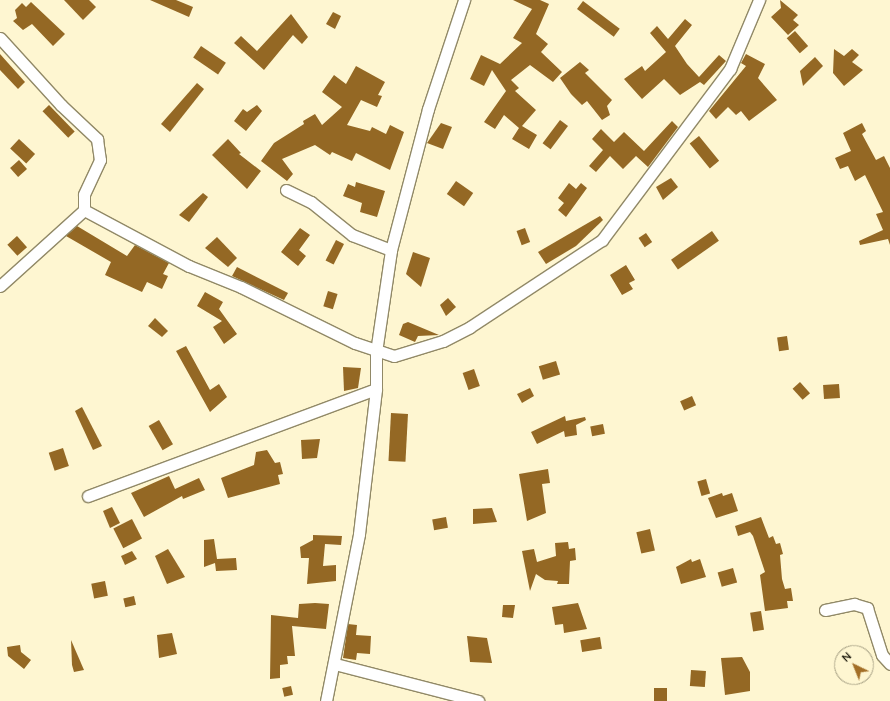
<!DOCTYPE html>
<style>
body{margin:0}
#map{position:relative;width:890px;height:701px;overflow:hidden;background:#fef6d1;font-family:Quicksand,sans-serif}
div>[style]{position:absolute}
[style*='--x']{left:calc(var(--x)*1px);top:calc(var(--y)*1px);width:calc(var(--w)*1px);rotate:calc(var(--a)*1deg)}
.building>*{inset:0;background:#946824;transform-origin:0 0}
.roads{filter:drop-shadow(1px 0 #918967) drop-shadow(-1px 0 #918967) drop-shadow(0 1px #918967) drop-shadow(0 -1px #918967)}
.minor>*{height:11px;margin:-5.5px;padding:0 5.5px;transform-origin:5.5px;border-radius:5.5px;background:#fff}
span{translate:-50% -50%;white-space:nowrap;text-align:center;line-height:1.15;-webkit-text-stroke:3.5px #fef6d1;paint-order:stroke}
.north{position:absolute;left:834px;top:645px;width:40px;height:40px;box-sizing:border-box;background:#fef6d1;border:1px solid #a59f83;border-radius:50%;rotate:317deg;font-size:11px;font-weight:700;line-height:16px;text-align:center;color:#1f1c0e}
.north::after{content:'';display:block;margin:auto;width:14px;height:18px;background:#a36f27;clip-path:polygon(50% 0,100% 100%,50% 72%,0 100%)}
</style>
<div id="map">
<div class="building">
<i style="clip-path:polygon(64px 0,89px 0,96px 7px,83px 20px)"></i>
<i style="clip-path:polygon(150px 0,176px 0,193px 7px,189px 17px)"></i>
<i style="clip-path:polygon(513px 0,540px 0,549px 4px,536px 34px,548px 44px,541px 52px,562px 72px,553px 82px,530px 65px,511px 80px,519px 88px,515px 91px,536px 110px,522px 126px,537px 135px,529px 149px,512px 139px,519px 128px,504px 115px,495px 129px,484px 122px,506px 91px,492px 70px,484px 86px,470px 79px,481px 55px,500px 64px,522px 43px,513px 38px,532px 9px)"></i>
<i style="clip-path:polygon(780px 0,798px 15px,793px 20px,799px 25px,788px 35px,771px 17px,781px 8px)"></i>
<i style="left:583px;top:1px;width:46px;height:10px;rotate:37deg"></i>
<i style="clip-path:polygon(31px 2px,65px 34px,53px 46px,32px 24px,23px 30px,13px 21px,17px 18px,15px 10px,22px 3px,26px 7px)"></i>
<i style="clip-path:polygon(333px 12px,341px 16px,335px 29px,326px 24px)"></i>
<i style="clip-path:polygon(291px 14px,308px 37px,302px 44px,293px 35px,264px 70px,234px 43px,241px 36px,257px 51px)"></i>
<i style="clip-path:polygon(685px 19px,692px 25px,675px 46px,687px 64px,699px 77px,719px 55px,726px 61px,704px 85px,700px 82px,680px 95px,664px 79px,642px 99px,624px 79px,642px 66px,645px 71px,666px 52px,650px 33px,657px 26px,668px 39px)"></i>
<i style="left:795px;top:31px;width:20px;height:11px;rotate:49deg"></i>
<i style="left:201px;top:46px;width:30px;height:14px;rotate:34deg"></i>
<i style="clip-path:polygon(834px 49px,844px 56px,852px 49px,859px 55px,852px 62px,863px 70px,844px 86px,833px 73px)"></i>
<i style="clip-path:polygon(0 54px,25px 82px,18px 89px,0 70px)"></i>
<i style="clip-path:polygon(746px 54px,765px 64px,758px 78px,777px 100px,749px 121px,741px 111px,736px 115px,728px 107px,716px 119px,709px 111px,746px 66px,741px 63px)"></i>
<i style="clip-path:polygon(815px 57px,823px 66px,803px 86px,800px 71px)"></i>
<i style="clip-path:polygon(580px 62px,589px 70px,585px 73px,612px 100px,607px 106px,610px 115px,602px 120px,587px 101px,582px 105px,571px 94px,560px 78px)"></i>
<i style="clip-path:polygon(356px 66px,385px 82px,378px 95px,382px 96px,377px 107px,361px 100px,347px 125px,370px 131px,372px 127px,386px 134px,390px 125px,404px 132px,390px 170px,356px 153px,352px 161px,332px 152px,330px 155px,315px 145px,282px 159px,293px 174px,287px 181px,261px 161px,274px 143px,304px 124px,303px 121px,315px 114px,322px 125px,342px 107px,322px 92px,334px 75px,346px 84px)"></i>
<i style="clip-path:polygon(197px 83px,204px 89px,170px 132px,161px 124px)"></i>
<i style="left:49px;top:105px;width:37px;height:9px;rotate:46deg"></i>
<i style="clip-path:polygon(257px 105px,262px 111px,246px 131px,234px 121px,243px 109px,247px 112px)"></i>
<i style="left:560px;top:120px;width:10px;height:29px;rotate:37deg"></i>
<i style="clip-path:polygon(672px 121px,678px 127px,648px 167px,636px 156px,623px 169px,610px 156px,596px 172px,589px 166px,603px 150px,592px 139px,601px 129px,614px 142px,624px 132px,644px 151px)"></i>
<i style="clip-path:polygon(441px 123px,452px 127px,443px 149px,427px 143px)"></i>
<i style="clip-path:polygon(862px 123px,866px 131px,862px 134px,876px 160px,884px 156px,890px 168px,890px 245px,888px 239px,860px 245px,859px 241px,883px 230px,876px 214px,883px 212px,865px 175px,855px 181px,848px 166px,840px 169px,835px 158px,851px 151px,843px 133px)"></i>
<i style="left:699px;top:136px;width:32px;height:12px;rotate:51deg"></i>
<i style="left:19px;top:139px;width:22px;height:13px;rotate:43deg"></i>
<i style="clip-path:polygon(228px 139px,241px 153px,239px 154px,261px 171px,247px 189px,212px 155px)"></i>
<i style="left:19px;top:160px;width:12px;height:12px;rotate:48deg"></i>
<i style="clip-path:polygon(671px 178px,678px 187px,663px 200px,656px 187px)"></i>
<i style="left:456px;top:181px;width:21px;height:16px;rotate:35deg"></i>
<i style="clip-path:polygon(356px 182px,385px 191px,377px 217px,360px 212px,362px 203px,343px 196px,348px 184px,355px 187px)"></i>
<i style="clip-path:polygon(569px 183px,576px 189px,581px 183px,587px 188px,566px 217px,558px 210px,564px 203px,558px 198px)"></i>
<i style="clip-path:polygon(203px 193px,208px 197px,189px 222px,179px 215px)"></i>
<i style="clip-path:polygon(600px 216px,603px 220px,576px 246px,546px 264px,538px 252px)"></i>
<i style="clip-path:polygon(77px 226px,127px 256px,135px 245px,169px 263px,163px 274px,168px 276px,162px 289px,147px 282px,142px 292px,105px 275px,111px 262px,66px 236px)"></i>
<i style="clip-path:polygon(300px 228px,310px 235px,299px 250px,306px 256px,298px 266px,281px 252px)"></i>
<i style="left:525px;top:228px;width:15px;height:9px;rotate:70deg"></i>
<i style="left:712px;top:231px;width:12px;height:50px;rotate:55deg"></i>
<i style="left:646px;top:233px;width:11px;height:9px;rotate:56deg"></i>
<i style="left:17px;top:236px;width:15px;height:13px;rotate:48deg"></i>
<i style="clip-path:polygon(217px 237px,237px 258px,228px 267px,205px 248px)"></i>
<i style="left:336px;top:240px;width:9px;height:23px;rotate:27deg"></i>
<i style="clip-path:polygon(413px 252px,430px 258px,421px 287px,406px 274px)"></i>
<i style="clip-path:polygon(626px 265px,635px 280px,629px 283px,633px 289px,622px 295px,610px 275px)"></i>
<i style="clip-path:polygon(237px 267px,288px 293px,284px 300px,232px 276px)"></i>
<i style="left:328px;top:291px;width:10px;height:16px;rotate:17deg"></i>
<i style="clip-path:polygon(205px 292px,223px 302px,219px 309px,237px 334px,224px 344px,213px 327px,222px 321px,197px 306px)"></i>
<i style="clip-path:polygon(448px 298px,456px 307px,446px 316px,440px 305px)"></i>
<i style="clip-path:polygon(155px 318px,168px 331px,162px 337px,148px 326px)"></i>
<i style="clip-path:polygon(408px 322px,439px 335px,418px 336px,415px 342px,399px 335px,403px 324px)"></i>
<i style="left:787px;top:336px;width:14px;height:10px;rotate:82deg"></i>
<i style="clip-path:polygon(186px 346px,210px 390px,219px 384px,227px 397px,210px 412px,176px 351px)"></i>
<i style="left:556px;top:361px;width:14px;height:18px;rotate:73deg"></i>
<i style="clip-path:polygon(343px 367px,361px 368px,358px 388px,344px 391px)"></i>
<i style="left:474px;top:369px;width:18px;height:12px;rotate:71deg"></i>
<i style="left:800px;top:382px;width:15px;height:10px;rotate:48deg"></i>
<i style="left:839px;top:384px;width:14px;height:16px;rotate:86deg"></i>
<i style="clip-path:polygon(530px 388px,534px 396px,522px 403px,517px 394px)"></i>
<i style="left:692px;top:396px;width:10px;height:13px;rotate:66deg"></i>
<i style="clip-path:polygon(82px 407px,102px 446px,93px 450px,75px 411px)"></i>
<i style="left:391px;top:413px;width:17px;height:48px;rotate:3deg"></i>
<i style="clip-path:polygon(565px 416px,566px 421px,585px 417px,586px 420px,576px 425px,577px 435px,565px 437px,564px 431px,537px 444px,531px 432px)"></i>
<i style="left:159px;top:420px;width:28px;height:12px;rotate:60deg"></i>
<i style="left:603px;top:424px;width:10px;height:13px;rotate:79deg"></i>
<i style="clip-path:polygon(320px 439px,317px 458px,302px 459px,301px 440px)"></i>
<i style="left:63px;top:448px;width:19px;height:15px;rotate:72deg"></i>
<i style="clip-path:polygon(267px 450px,275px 463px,280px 462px,283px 474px,278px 475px,280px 484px,228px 498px,221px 478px,254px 465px,256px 452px)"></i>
<i style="clip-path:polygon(548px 469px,550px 483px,542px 484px,546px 513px,527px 521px,519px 474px)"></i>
<i style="clip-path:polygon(169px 476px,175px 489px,199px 478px,205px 490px,183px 499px,182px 496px,144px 517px,131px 493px)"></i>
<i style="left:706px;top:479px;width:15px;height:9px;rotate:74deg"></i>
<i style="clip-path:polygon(722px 493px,723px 496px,732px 493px,738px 511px,716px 518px,708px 498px)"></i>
<i style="clip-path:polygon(112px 507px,120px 523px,110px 528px,103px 511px)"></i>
<i style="clip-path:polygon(492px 508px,497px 522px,473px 524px,473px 509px)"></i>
<i style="left:446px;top:517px;width:11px;height:14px;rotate:80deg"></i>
<i style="clip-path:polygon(761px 517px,769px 538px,773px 536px,776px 544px,780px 543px,783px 554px,780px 555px,782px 579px,785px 589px,791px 588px,793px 601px,787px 601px,788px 608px,765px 611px,760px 575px,765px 572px,753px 536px,750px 532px,738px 536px,735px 526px)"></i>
<i style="left:132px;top:519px;width:22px;height:21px;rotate:63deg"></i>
<i style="left:650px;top:529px;width:22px;height:14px;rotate:77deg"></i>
<i style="clip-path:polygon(313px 535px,342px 536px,341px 545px,325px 544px,323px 566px,336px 565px,336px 581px,307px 584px,309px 558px,301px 558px,300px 547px,313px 540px)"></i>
<i style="clip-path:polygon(214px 539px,217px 559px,236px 558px,237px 570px,216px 571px,215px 563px,204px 567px,204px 540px)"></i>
<i style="clip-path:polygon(568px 542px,569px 549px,575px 548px,576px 560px,570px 561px,569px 584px,557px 584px,558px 581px,545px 580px,536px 574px,530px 591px,522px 551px,534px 549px,537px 562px,556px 556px,555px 543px)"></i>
<i style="clip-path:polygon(168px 549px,185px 577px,167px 584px,155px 556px)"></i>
<i style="clip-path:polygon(132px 551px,137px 559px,125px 565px,121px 556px)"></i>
<i style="clip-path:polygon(691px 559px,692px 562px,700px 559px,706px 577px,681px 584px,676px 567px)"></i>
<i style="left:733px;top:568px;width:15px;height:16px;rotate:74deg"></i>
<i style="left:105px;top:581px;width:15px;height:14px;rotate:79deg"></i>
<i style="left:134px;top:596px;width:9px;height:11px;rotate:77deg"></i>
<i style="clip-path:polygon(315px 603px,329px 604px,326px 629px,292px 626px,295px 656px,287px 656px,288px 664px,280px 665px,280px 678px,270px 679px,271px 615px,298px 618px,299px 604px)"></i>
<i style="clip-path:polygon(578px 603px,587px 629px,564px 633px,563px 624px,555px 625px,552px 607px)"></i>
<i style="clip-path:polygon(503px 605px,515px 605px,513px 618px,502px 617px)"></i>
<i style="left:761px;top:611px;width:19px;height:11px;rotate:81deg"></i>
<i style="clip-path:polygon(348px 624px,357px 625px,356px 635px,371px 636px,370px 654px,357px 653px,356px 660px,343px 658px)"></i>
<i style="clip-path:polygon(172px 633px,177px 654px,159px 658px,157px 635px)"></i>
<i style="clip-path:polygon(467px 636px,487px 638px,492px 663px,470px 662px)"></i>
<i style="left:600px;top:637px;width:12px;height:20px;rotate:81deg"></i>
<i style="clip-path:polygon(71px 640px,84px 670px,74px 672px,72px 665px)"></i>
<i style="clip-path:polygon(20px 645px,21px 652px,31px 660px,24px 669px,8px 656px,7px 647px)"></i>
<i style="clip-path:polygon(742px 657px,750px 672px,750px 691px,725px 695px,721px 658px)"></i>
<i style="left:691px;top:670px;width:15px;height:16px;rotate:4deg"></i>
<i style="left:291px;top:686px;width:9px;height:9px;rotate:77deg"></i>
<i style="left:654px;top:688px;width:13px;height:13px"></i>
</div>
<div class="roads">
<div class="minor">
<i style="--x:0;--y:38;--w:91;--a:47.7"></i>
<i style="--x:61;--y:105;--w:50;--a:43.4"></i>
<i style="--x:97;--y:139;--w:21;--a:82"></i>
<i style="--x:100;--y:160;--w:38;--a:115"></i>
<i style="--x:84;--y:195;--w:15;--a:90"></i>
<i style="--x:84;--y:210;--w:119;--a:28.1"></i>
<i style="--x:189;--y:266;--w:56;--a:22"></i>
<i style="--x:241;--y:287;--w:127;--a:26.2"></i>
<i style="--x:355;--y:343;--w:41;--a:18.4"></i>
<i style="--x:394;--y:356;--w:51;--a:-17"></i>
<i style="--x:443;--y:341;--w:30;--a:-27"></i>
<i style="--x:470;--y:327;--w:158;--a:-33.4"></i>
<i style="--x:602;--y:240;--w:214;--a:-53.2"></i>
<i style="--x:730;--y:69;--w:75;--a:-67.2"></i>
<i style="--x:286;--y:190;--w:28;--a:26"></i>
<i style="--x:311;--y:202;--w:53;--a:38.8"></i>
<i style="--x:352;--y:235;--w:42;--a:21"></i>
<i style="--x:0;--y:286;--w:113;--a:-42.1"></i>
<i style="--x:88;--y:496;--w:307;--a:-20.4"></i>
<i style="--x:825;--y:610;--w:30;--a:-12"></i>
<i style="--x:854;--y:604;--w:14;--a:17"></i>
<i style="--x:867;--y:608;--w:49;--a:72.3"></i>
<i style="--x:882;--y:655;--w:12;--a:48"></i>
<i style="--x:335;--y:664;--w:148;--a:14.5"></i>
<i style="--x:326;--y:701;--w:170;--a:-78.8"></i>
<i style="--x:359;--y:534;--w:146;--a:-83.3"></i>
<i style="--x:376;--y:389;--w:37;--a:-90"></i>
<i style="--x:376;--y:352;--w:103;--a:-81.6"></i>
<i style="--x:391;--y:250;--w:146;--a:-75.3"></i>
<i style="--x:428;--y:109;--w:115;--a:-71.7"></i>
</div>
</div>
<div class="north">N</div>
</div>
